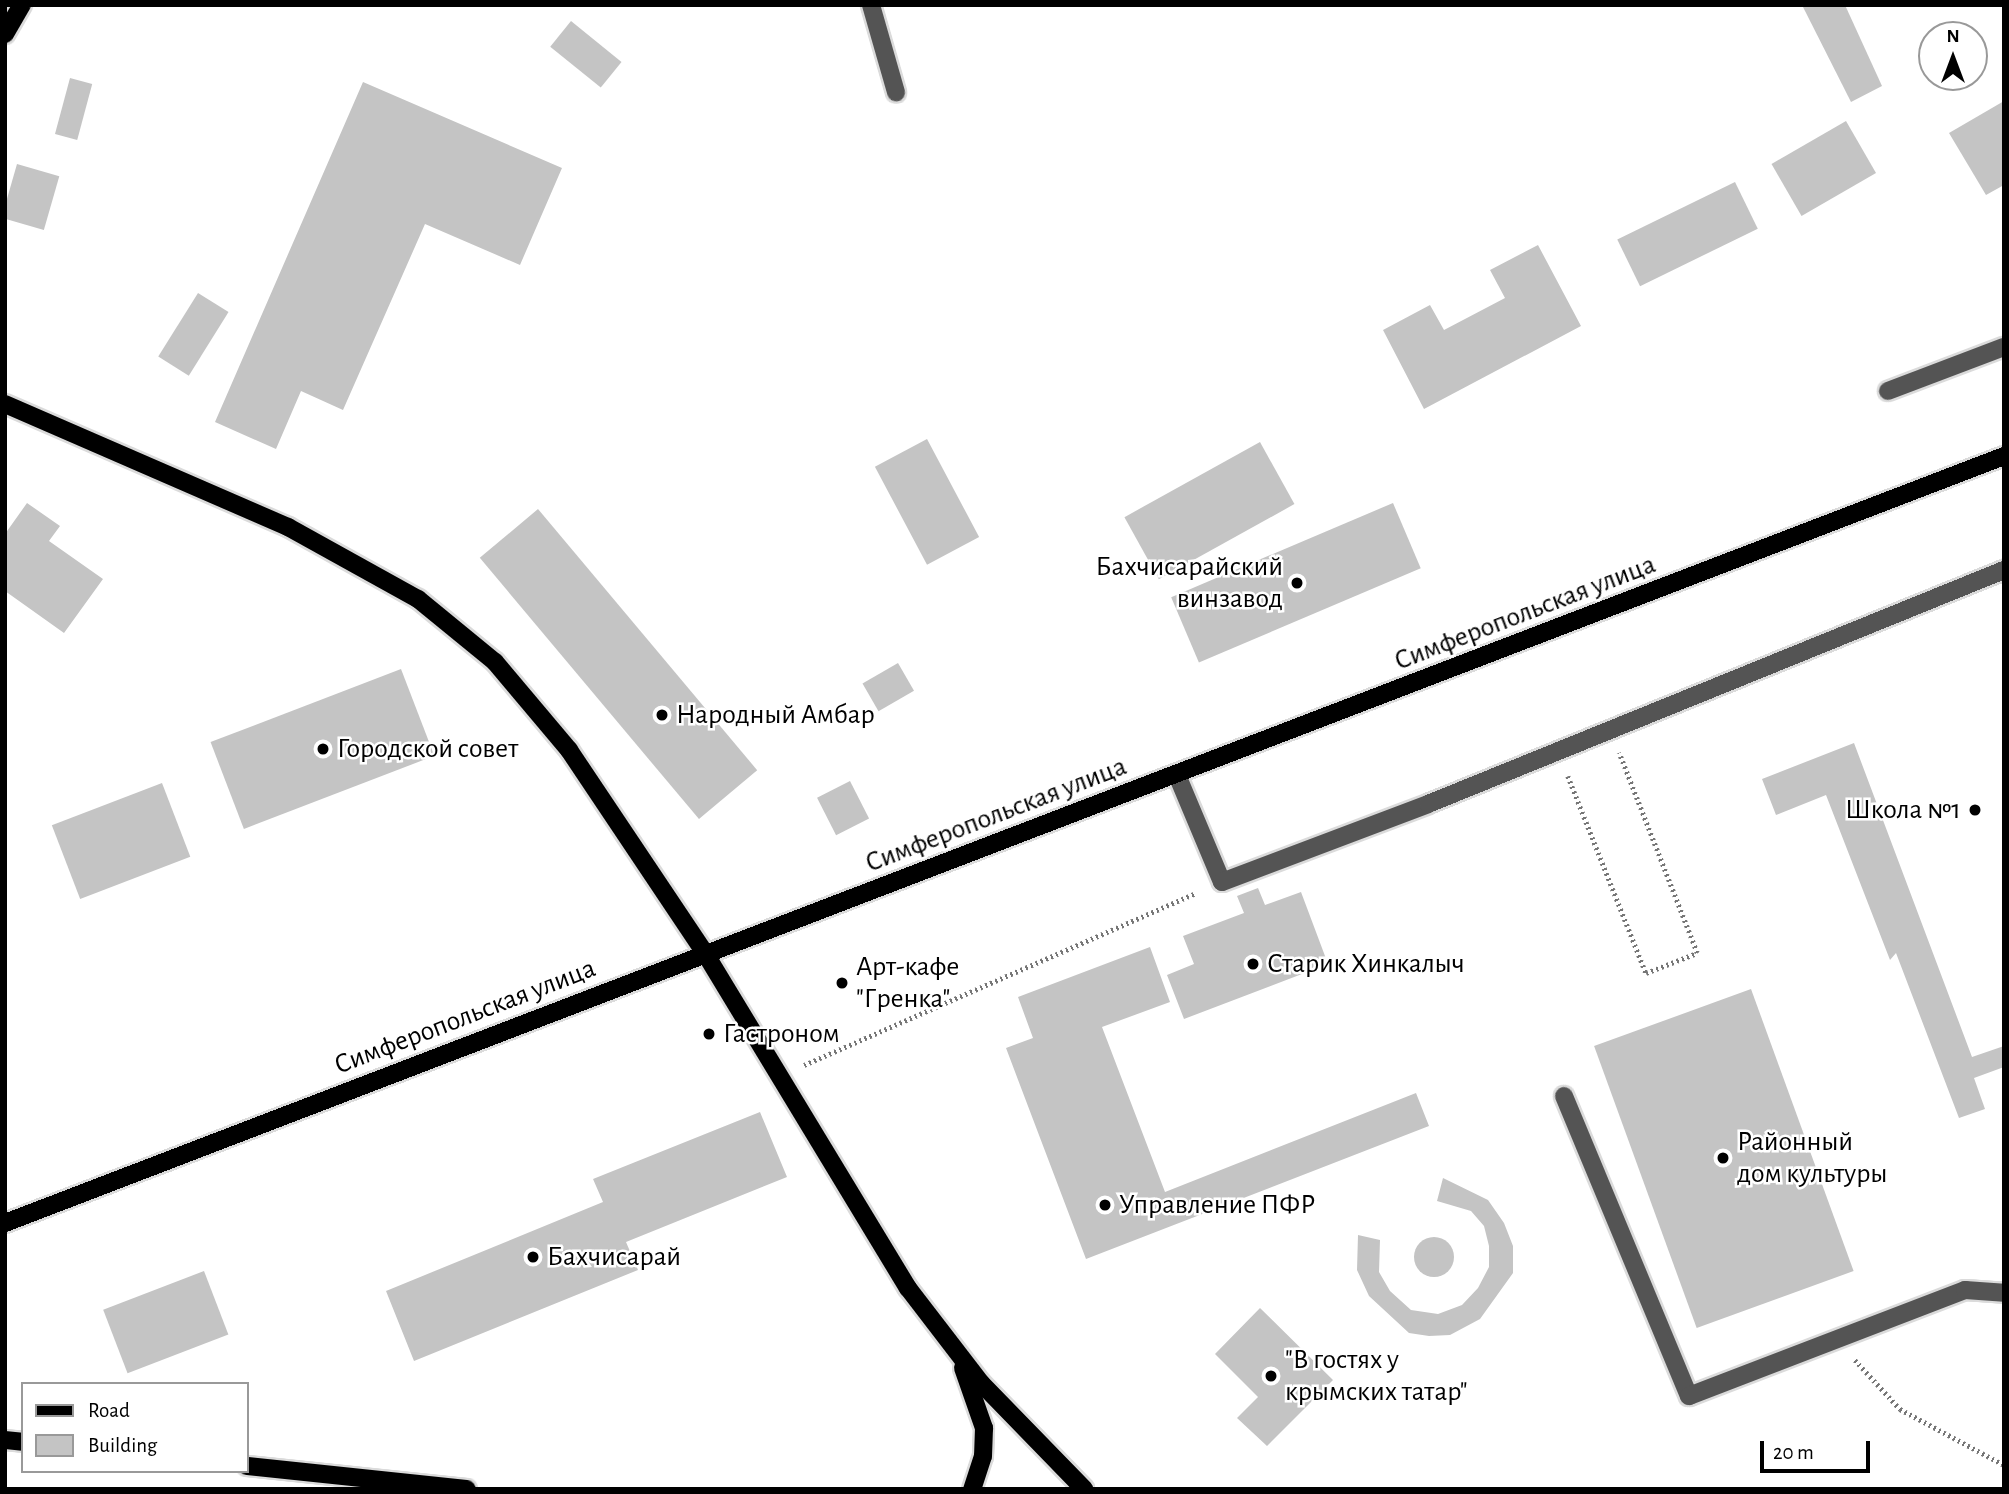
<!DOCTYPE html>
<meta charset="utf-8">
<style>
body{margin:0}
#map{position:relative;width:2009px;height:1494px;overflow:hidden;background:#fff;font-family:"Alegreya Sans",sans-serif}
div>[style]{position:absolute}
[style*='--x']{left:calc(var(--x)*1px);top:calc(var(--y)*1px);width:calc(var(--w)*1px);rotate:calc(var(--a)*1deg)}
.building>*{inset:0;background:#c4c4c4;transform-origin:0 0}
.round{border-radius:50%}
.path>*{height:4.5px;margin-top:-2.25px;transform-origin:0;background:repeating-linear-gradient(90deg,#767676 0 2px,transparent 0 5.5px)}
.roads{filter:drop-shadow(2px 0 #dbdbdb) drop-shadow(-2px 0 #dbdbdb) drop-shadow(0 2px #dbdbdb) drop-shadow(0 -2px #dbdbdb)}
.minor>*{height:18px;margin:-9px;padding:0 9px;transform-origin:9px;border-radius:9px;background:#545454}
.major>*{height:18px;margin:-9px;padding:0 9px;transform-origin:9px;border-radius:9px;background:#000}
.dots>*{width:19px;height:19px;translate:-50% -50%;box-sizing:border-box;border:4px solid #fff;border-radius:50%}
span{translate:-50% -50%;white-space:nowrap;text-align:center;line-height:1.15;-webkit-text-stroke:5px #fff;paint-order:stroke}
.poi-label{font-size:28px;color:#000}
.right{translate:-100% -50%;text-align:right}
.left{translate:0 -50%;text-align:left}
.street-label{font-size:28px;color:#000}
.frame{position:absolute;inset:0;border:7px solid #000;pointer-events:none}
.legend{position:absolute;left:21px;top:1382px;width:228px;height:91px;box-sizing:border-box;background:#fff;border:2px solid #999;margin:0;padding:9px 12px;list-style:none;font-size:21px;color:#000}
.legend li{display:flex;align-items:center;gap:14px;height:35px}
.legend b{width:35px;border:2px solid #999}
.north{position:absolute;left:1918px;top:21px;width:70px;height:70px;box-sizing:border-box;background:#fff;border:2px solid #999;border-radius:50%;rotate:0deg;font-size:19px;font-weight:700;line-height:28px;text-align:center;color:#000}
.north::after{content:'';display:block;margin:auto;width:24px;height:32px;background:#000;clip-path:polygon(50% 0,100% 100%,50% 72%,0 100%)}
.scale{position:absolute;left:1760px;top:1441px;width:110px;height:32px;box-sizing:border-box;border:4px solid #000;border-top:0;padding-left:9px;font-size:21px;line-height:24px;white-space:nowrap;color:#000;-webkit-text-stroke:5px #fff;paint-order:stroke}
</style>
<div id="map">
<div class="building">
<i style="clip-path:polygon(1802px 5px,1845px 5px,1882px 86px,1851px 102px)"></i>
<i style="left:571px;top:21px;width:65px;height:33px;rotate:39deg"></i>
<i style="left:70px;top:78px;width:23px;height:58px;rotate:15deg"></i>
<i style="clip-path:polygon(363px 82px,562px 168px,520px 265px,425px 224px,343px 410px,301px 391px,276px 449px,215px 422px)"></i>
<i style="clip-path:polygon(2004px 101px,2004px 185px,1986px 195px,1949px 133px)"></i>
<i style="left:1846px;top:121px;width:60px;height:86px;rotate:60deg"></i>
<i style="left:17px;top:164px;width:44px;height:56px;rotate:16deg"></i>
<i style="left:1735px;top:182px;width:52px;height:131px;rotate:64deg"></i>
<i style="clip-path:polygon(1538px 245px,1581px 326px,1424px 409px,1383px 330px,1430px 305px,1444px 330px,1505px 298px,1490px 270px)"></i>
<i style="left:198px;top:293px;width:36px;height:75px;rotate:32deg"></i>
<i style="left:927px;top:439px;width:111px;height:59px;rotate:62deg"></i>
<i style="left:1260px;top:442px;width:71px;height:155px;rotate:61deg"></i>
<i style="clip-path:polygon(27px 503px,60px 526px,49px 541px,103px 579px,64px 633px,5px 591px,5px 534px)"></i>
<i style="left:1393px;top:503px;width:71px;height:241px;rotate:67deg"></i>
<i style="left:538px;top:509px;width:341px;height:76px;rotate:50deg"></i>
<i style="left:898px;top:663px;width:32px;height:41px;rotate:60deg"></i>
<i style="left:401px;top:669px;width:93px;height:204px;rotate:69deg"></i>
<i style="clip-path:polygon(1854px 743px,1972px 1057px,2004px 1046px,2004px 1067px,1974px 1078px,1985px 1109px,1959px 1118px,1896px 953px,1890px 960px,1826px 795px,1776px 815px,1762px 779px)"></i>
<i style="left:850px;top:781px;width:42px;height:37px;rotate:63deg"></i>
<i style="left:162px;top:783px;width:79px;height:118px;rotate:69deg"></i>
<i style="clip-path:polygon(1258px 888px,1265px 905px,1301px 892px,1328px 964px,1184px 1019px,1167px 975px,1194px 964px,1183px 936px,1244px 913px,1237px 896px)"></i>
<i style="clip-path:polygon(1150px 947px,1170px 1002px,1102px 1027px,1165px 1192px,1416px 1093px,1429px 1126px,1086px 1259px,1006px 1048px,1033px 1038px,1018px 997px)"></i>
<i style="left:1751px;top:989px;width:300px;height:167px;rotate:70deg"></i>
<i style="clip-path:polygon(760px 1112px,787px 1177px,626px 1242px,638px 1270px,414px 1361px,386px 1291px,603px 1202px,593px 1179px)"></i>
<i style="clip-path:polygon(1443px 1178px,1488px 1200px,1504px 1223px,1513px 1246px,1513px 1273px,1480px 1319px,1450px 1335px,1429px 1336px,1409px 1333px,1369px 1296px,1357px 1270px,1358px 1235px,1380px 1240px,1379px 1272px,1390px 1291px,1411px 1310px,1438px 1314px,1462px 1305px,1478px 1288px,1489px 1267px,1489px 1246px,1484px 1226px,1471px 1211px,1437px 1201px)"></i>
<i class="round" style="left:1414px;top:1237px;width:40px;height:40px"></i>
<i style="left:204px;top:1271px;width:68px;height:108px;rotate:69deg"></i>
<i style="clip-path:polygon(1260px 1308px,1333px 1380px,1267px 1446px,1237px 1418px,1258px 1397px,1215px 1354px)"></i>
</div>
<div class="path">
<i style="--x:1568;--y:776;--w:212;--a:68.4"></i>
<i style="--x:1646;--y:973;--w:55;--a:-21.4"></i>
<i style="--x:1697;--y:953;--w:215;--a:-111.3"></i>
<i style="--x:804;--y:1065;--w:428;--a:-23.7"></i>
<i style="--x:1855;--y:1360;--w:67;--a:47.4"></i>
<i style="--x:1900;--y:1409;--w:118;--a:28.3"></i>
</div>
<div class="roads">
<div class="minor">
<i style="--x:871;--y:5;--w:91;--a:74"></i>
<i style="--x:1888;--y:391;--w:124;--a:-20.8"></i>
<i style="--x:1177;--y:775;--w:116;--a:67.2"></i>
<i style="--x:1222;--y:882;--w:220;--a:-20.7"></i>
<i style="--x:1428;--y:804;--w:622;--a:-22.11"></i>
<i style="--x:1564;--y:1096;--w:325;--a:67.4"></i>
<i style="--x:1689;--y:1396;--w:296;--a:-21"></i>
<i style="--x:1965;--y:1290;--w:39;--a:4"></i>
</div>
<div class="major">
<i style="--x:5;--y:34;--w:34;--a:-60"></i>
<i style="--x:5;--y:404;--w:309;--a:23.5"></i>
<i style="--x:288;--y:527;--w:149;--a:29"></i>
<i style="--x:418;--y:599;--w:99;--a:39.3"></i>
<i style="--x:495;--y:662;--w:115;--a:49.9"></i>
<i style="--x:569;--y:750;--w:244;--a:56.2"></i>
<i style="--x:705;--y:953;--w:392;--a:58.8"></i>
<i style="--x:908;--y:1288;--w:120;--a:52.5"></i>
<i style="--x:981;--y:1383;--w:148;--a:45.8"></i>
<i style="--x:5;--y:1223;--w:2141;--a:-20.99"></i>
<i style="--x:963;--y:1368;--w:64;--a:70.7"></i>
<i style="--x:984;--y:1428;--w:28;--a:92"></i>
<i style="--x:983;--y:1456;--w:35;--a:108"></i>
<i style="--x:5;--y:1440;--w:18;--a:6"></i>
<i style="--x:247;--y:1466;--w:221;--a:6"></i>
</div>
</div>
<div class="dots">
<i style="left:1297px;top:583px;background:#000"></i>
<i style="left:662px;top:715px;background:#000"></i>
<i style="left:323px;top:749px;background:#000"></i>
<i style="left:1975px;top:810px;background:#000"></i>
<i style="left:1253px;top:964px;background:#000"></i>
<i style="left:842px;top:983px;background:#000"></i>
<i style="left:709px;top:1034px;background:#000"></i>
<i style="left:1723px;top:1158px;background:#000"></i>
<i style="left:1105px;top:1205px;background:#000"></i>
<i style="left:533px;top:1257px;background:#000"></i>
<i style="left:1271px;top:1376px;background:#000"></i>
</div>
<div class="poi-label">
<span class="right" style="left:1283px;top:583px">Бахчисарайский<br>винзавод</span>
<span class="left" style="left:676px;top:715px">Народный Амбар</span>
<span class="left" style="left:337px;top:749px">Городской совет</span>
<span class="right" style="left:1961px;top:810px">Школа №1</span>
<span class="left" style="left:1267px;top:964px">Старик Хинкалыч</span>
<span class="left" style="left:856px;top:983px">Арт-кафе<br>"Гренка"</span>
<span class="left" style="left:723px;top:1034px">Гастроном</span>
<span class="left" style="left:1737px;top:1158px">Районный<br>дом культуры</span>
<span class="left" style="left:1119px;top:1205px">Управление ПФР</span>
<span class="left" style="left:547px;top:1257px">Бахчисарай</span>
<span class="left" style="left:1285px;top:1376px">"В гостях у<br>крымских татар"</span>
</div>
<div class="street-label">
<span style="left:1525px;top:613px;rotate:-21deg">Симферопольская улица</span>
<span style="left:996px;top:815px;rotate:-21deg">Симферопольская улица</span>
<span style="left:465px;top:1017px;rotate:-21deg">Симферопольская улица</span>
</div>
<div class="frame"></div>
<ul class="legend">
<li><b style="height:9px;background:#000"></b>Road</li>
<li><b style="height:19px;background:#c4c4c4"></b>Building</li>
</ul>
<div class="north">N</div>
<div class="scale">20 m</div>
</div>
